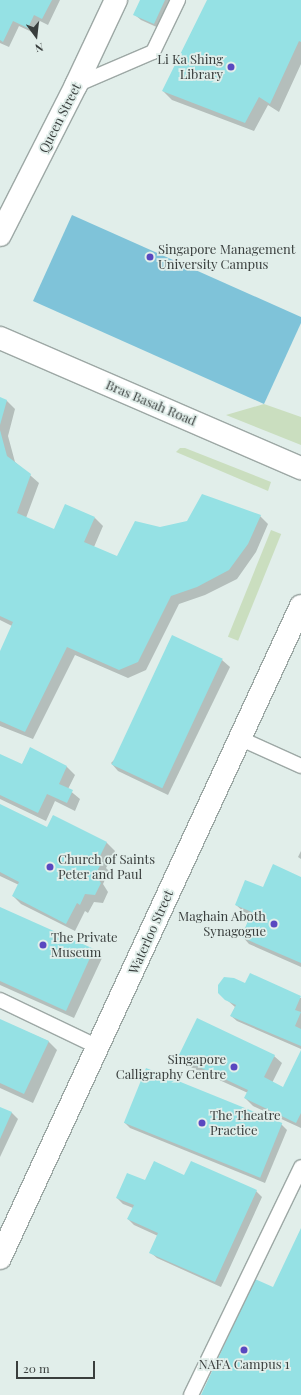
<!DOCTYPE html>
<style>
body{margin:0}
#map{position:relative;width:301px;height:1395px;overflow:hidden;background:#e1eeea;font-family:"Playfair Display",serif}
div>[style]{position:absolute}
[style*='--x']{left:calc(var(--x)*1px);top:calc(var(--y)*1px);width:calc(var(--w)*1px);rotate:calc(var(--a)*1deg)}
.green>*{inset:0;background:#cadebf;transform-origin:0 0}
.water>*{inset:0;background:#7fc3d9}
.shadow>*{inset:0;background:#0003}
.building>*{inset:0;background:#95e1e4;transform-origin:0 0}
.roads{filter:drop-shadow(1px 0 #9da8a5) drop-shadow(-1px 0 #9da8a5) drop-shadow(0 1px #9da8a5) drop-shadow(0 -1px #9da8a5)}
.lane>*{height:14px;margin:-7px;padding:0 7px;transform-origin:7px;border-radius:7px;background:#fff}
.street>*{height:22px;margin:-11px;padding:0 11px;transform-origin:11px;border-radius:11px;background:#fff}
.secondary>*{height:22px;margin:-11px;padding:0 11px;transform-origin:11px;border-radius:11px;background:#fff}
.primary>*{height:22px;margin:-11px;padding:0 11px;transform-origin:11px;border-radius:11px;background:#fff}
.dots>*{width:11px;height:11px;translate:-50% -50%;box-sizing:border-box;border:2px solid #e1eeea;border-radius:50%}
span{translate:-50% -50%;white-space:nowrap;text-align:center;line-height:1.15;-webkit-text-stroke:3.5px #e1eeea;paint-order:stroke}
.poi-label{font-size:13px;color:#393e3d}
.right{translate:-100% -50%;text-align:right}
.left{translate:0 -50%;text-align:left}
.street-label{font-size:13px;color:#393e3d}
.north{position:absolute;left:16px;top:16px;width:40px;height:40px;-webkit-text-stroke:3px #e1eeea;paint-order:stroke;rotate:165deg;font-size:11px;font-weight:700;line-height:16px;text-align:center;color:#393e3d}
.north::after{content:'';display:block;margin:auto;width:14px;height:18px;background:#393e3d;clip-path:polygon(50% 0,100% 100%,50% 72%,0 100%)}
.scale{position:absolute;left:16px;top:1361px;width:79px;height:18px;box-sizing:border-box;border:2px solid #393e3d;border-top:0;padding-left:5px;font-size:12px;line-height:14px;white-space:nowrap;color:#393e3d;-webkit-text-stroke:3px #e1eeea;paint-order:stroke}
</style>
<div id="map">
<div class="green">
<i style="clip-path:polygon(264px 404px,301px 417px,301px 445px,226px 415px)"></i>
<i style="clip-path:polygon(180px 448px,185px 448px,271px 482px,268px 491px,176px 452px)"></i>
<i style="left:271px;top:530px;width:11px;height:115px;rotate:22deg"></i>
</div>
<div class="water">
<i style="clip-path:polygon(72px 215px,301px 317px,301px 323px,264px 404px,33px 301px)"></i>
</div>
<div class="shadow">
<i style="clip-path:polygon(0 0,60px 0,48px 25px,40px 21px,34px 33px,19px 26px,9px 47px,0 43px)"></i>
<i style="clip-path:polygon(141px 0,173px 0,161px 29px,141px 20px,135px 15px)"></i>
<i style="clip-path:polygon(208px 0,301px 0,301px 64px,279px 112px,268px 105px,254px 131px,172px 100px,163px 91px)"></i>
<i style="clip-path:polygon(0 398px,7px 401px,15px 409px,8px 436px,15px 462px,39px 483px,26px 518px,54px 530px,95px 518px,103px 526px,94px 547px,118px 558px,160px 528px,260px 516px,268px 524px,256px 552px,237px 579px,205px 595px,179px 604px,146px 670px,128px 678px,75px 655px,33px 739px,0 726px,0 654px,12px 626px,0 620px)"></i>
<i style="clip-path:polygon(222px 660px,230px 667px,168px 795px,118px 771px,111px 763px)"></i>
<i style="clip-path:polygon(30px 749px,67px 767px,75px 775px,68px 789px,80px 799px,75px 811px,55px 801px,46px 821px,0 799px,0 755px,22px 765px)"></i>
<i style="clip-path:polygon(0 805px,47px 829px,53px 816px,107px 843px,115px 851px,106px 868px,109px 871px,103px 884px,108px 892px,103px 903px,94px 902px,88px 913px,85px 911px,75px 931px,21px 904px,13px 896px,19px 885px,0 876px)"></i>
<i style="clip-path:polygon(301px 851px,301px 859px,298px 857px)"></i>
<i style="clip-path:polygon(301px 878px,301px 967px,249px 944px,242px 936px,251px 915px,244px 912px,236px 905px,263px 888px)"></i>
<i style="clip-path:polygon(0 908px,93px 950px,102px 958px,74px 1018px,0 985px)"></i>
<i style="clip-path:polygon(246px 984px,301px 998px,301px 1049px,237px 1021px,231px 1016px,235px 1007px,219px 993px)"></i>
<i style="clip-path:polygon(0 1020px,48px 1041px,57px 1050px,33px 1103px,0 1088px)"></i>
<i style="clip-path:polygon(301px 1053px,301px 1128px,253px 1106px,245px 1098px,248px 1093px,186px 1065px,179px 1057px,274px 1056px,282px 1063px,272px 1083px,284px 1088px)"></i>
<i style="clip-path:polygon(0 1108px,12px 1113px,18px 1119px,0 1157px)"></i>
<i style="clip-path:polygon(124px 1122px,281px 1124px,287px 1130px,265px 1183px,130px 1128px)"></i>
<i style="clip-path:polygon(146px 1181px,256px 1191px,262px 1197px,221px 1287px,157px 1258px,151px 1253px,158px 1236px,134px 1225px,128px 1219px,133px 1208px,123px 1204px,117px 1198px)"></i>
</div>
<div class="building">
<i style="clip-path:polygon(0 0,52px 0,42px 19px,34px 15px,28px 28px,13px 21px,3px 42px,0 40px)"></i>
<i style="clip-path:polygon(140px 0,165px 0,154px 24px,133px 15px)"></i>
<i style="clip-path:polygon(207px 0,301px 0,301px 42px,299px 41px,270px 104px,259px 97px,245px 123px,162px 91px)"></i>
<i style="clip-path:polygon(0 397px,7px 400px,0 425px)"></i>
<i style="clip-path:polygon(0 430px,7px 456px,31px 474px,17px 513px,54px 529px,65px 504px,95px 517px,84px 542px,117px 556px,135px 521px,160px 527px,187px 521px,202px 494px,261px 515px,248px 544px,229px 570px,197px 587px,171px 596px,138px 662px,119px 670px,67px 647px,25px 732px,0 721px,0 651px,13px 622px,0 616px)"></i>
<i style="left:172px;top:635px;width:56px;height:143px;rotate:25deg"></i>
<i style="clip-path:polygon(30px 747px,67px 766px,59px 784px,73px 790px,67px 803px,47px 794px,38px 813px,0 795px,0 754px,22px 764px)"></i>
<i style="clip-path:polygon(0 804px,47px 827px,53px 815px,107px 842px,98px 860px,102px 862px,95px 875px,101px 883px,95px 895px,85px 894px,80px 905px,77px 903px,66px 924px,12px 896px,19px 882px,0 872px)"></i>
<i style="clip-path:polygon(273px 864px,301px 877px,301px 963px,241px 937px,252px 912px,235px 905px,245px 880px,263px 887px)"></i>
<i style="clip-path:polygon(0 907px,94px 949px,66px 1011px,0 981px)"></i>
<i style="clip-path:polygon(250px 973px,301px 996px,295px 1010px,301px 1012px,295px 1026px,301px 1029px,301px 1046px,230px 1016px,236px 1005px,225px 1000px,218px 993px,218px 985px,224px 977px,234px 978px,245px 983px)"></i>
<i style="clip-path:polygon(197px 1018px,275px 1055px,264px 1077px,283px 1087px,301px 1050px,301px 1113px,296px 1123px,244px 1098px,248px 1090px,178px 1057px)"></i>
<i style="clip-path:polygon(0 1019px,49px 1041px,24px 1094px,0 1083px)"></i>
<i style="left:146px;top:1068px;width:147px;height:59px;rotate:22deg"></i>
<i style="clip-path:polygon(0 1107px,12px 1112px,0 1139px)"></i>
<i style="clip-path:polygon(154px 1161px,184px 1175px,191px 1161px,257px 1190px,215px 1282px,149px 1253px,158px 1233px,127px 1219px,134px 1205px,116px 1198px,127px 1173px,145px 1180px)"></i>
<i style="clip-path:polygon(301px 1228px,301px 1395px,201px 1395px,255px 1279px,273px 1287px)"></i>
</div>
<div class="roads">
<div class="lane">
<i style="--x:76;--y:85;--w:84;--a:-23.2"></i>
<i style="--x:153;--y:52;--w:58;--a:-64.3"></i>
<i style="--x:239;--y:738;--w:68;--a:24.3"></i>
<i style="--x:0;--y:1000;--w:109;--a:25.6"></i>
<i style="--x:191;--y:1395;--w:253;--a:-64.2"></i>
</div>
<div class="street">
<i style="--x:0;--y:1258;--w:718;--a:-65.22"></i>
</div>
<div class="secondary">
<i style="--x:0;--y:235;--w:168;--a:-63.1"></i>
<i style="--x:76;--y:85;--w:94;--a:-64.8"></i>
</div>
<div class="primary">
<i style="--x:0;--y:338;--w:328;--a:23.4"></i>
</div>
</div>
<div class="dots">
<i style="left:231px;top:67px;background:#5948c0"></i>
<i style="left:150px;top:257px;background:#5948c0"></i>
<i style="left:50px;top:867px;background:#5948c0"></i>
<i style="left:274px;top:924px;background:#5948c0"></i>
<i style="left:43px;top:945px;background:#5948c0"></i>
<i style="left:234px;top:1067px;background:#5948c0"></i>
<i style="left:202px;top:1123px;background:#5948c0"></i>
<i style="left:244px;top:1350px;background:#5948c0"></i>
</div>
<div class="poi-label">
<span class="right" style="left:223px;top:67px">Li Ka Shing<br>Library</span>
<span class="left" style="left:158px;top:257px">Singapore Management<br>University Campus</span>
<span class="left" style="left:58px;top:867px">Church of Saints<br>Peter and Paul</span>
<span class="right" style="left:266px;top:924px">Maghain Aboth<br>Synagogue</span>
<span class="left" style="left:51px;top:945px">The Private<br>Museum</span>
<span class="right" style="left:226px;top:1067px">Singapore<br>Calligraphy Centre</span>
<span class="left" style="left:210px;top:1123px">The Theatre<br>Practice</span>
<span style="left:244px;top:1364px">NAFA Campus 1</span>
</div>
<div class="street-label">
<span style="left:60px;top:118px;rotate:-63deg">Queen Street</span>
<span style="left:151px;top:403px;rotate:23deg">Bras Basah Road</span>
<span style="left:151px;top:932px;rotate:-66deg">Waterloo Street</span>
</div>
<div class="north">N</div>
<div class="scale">20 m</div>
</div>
